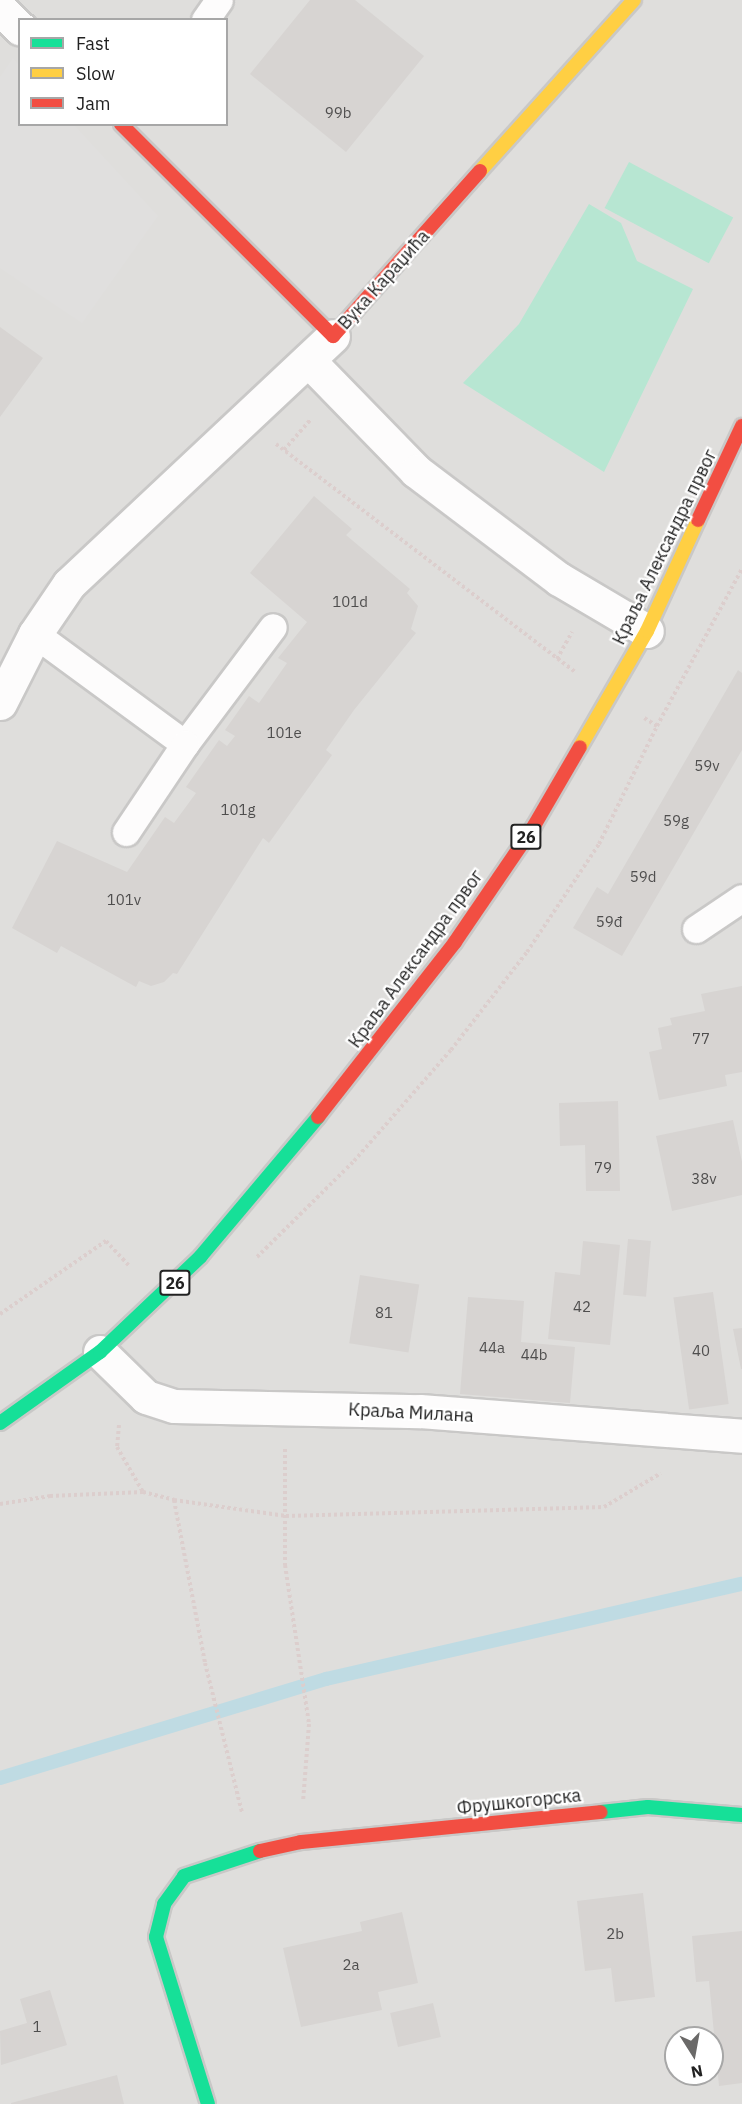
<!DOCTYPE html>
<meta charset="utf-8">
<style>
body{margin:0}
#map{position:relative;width:742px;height:2104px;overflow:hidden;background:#f0eeeb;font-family:"IBM Plex Sans",sans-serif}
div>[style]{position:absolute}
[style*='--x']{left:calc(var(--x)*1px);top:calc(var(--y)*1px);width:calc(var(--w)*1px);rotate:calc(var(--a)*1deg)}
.residential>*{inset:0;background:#dfdedc}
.pitch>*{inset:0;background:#b7e6d2;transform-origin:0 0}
.parking>*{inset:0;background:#e0dfde}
.stream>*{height:14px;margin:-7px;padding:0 7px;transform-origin:7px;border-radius:7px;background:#bfdbe3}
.building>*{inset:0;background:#d7d4d2;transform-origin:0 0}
.path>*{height:4px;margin-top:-2px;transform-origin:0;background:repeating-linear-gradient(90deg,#dccecd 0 3px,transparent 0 6px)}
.roads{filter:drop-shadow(2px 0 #c9c8c7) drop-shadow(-2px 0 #c9c8c7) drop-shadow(0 2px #c9c8c7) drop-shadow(0 -2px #c9c8c7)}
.lane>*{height:27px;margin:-13.5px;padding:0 13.5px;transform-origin:13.5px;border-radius:13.5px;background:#fdfcfc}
.street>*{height:33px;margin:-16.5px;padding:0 16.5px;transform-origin:16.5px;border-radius:16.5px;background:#fdfcfc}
.fast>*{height:14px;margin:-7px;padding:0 7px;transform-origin:7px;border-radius:7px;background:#16e098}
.slow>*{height:14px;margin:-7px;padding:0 7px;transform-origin:7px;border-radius:7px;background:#ffcf43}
.jam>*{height:14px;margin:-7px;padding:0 7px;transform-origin:7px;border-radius:7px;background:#f24e42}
span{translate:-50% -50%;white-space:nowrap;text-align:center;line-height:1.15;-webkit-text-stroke:4.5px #fff;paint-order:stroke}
.number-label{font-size:15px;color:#4f4e4e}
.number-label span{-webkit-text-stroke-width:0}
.shield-label span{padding:2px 4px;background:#fff;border:2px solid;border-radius:4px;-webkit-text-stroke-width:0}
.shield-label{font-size:16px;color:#222;font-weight:700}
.street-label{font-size:18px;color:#222}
.legend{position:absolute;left:18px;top:18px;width:210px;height:108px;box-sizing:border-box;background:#fff;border:2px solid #a7a7a7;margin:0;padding:8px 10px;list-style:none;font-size:18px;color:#222}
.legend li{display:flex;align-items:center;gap:12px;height:30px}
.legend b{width:30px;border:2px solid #a7a7a7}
.north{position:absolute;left:664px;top:2026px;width:60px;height:60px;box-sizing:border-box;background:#fff;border:2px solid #a7a7a7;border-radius:50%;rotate:169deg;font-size:16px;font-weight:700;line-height:24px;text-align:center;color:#222}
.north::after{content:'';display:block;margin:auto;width:21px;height:27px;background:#6a6968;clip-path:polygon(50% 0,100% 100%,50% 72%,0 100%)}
</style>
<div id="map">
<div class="residential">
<i style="clip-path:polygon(evenodd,0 0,742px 0,742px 2104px,0 2104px,0 0,20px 20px,226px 20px,226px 124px,20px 124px,20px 20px,0 0,676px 2038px,712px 2038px,712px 2074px,676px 2074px,676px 2038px)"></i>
</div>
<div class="pitch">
<i style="left:629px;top:162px;width:118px;height:52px;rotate:28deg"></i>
<i style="clip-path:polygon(589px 204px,621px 223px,637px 261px,693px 289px,604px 472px,463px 383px,519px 324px)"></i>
</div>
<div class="parking">
<i style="clip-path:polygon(13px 58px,19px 65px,20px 124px,74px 125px,158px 216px,82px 323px,0 268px,0 77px)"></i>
</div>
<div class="stream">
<i style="--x:0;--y:1778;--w:341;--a:-16.9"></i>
<i style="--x:326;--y:1679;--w:427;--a:-12.9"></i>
</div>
<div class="building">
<i style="clip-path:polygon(310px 0,355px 0,424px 56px,346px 152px,250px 74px)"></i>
<i style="clip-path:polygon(0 327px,43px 358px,0 417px)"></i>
<i style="clip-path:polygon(314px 496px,352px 529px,346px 535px,410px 589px,407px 593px,418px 606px,411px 629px,416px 633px,354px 710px,326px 750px,332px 755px,269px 843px,263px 838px,177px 974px,173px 973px,164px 982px,151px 986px,139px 981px,136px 987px,61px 946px,57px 953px,12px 928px,57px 841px,127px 872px,165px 817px,174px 823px,196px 793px,186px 787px,219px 740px,227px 746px,235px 736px,225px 730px,249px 696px,259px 703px,287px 663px,278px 658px,307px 622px,250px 573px)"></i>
<i style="clip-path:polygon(738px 670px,742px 673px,742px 750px,622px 956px,573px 928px,597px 887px,608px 894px)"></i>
<i style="clip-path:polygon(742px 986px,742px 1072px,725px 1075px,727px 1086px,659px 1100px,649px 1052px,662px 1049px,658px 1028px,672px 1025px,670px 1018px,705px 1011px,701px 994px)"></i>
<i style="clip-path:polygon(618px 1101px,620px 1191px,586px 1191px,585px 1145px,560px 1146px,559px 1103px)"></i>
<i style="clip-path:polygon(733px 1120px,742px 1162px,742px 1195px,672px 1211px,656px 1136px)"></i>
<i style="left:628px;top:1239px;width:23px;height:56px;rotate:5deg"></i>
<i style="clip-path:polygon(583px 1241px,620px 1245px,610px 1345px,548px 1339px,555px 1272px,580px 1275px)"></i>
<i style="left:360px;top:1275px;width:60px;height:69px;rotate:9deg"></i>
<i style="left:713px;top:1292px;width:113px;height:40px;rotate:82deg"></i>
<i style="clip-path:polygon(468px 1297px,524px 1301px,521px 1342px,575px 1347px,570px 1403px,460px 1394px)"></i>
<i style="clip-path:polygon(742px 1328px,742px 1369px,741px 1369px,733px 1329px)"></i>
<i style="clip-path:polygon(643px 1893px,655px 1997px,615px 2002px,611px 1968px,585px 1971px,577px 1901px)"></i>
<i style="clip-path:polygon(402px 1912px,418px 1983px,378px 1992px,382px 2010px,301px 2027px,283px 1948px,362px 1931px,360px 1922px)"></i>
<i style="clip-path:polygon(742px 1931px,742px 2083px,719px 2086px,709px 1981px,696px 1982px,692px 1936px)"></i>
<i style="clip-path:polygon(50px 1990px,67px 2045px,1px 2065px,0 2031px,27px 2023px,20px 1999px)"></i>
<i style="left:433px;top:2003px;width:35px;height:44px;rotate:77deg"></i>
<i style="clip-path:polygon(117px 2075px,124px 2104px,11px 2104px,11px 2103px)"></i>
</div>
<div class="path">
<i style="--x:276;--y:444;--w:376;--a:37.3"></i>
<i style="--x:284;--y:450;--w:41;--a:-48.9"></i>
<i style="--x:557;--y:659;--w:31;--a:-61"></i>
<i style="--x:657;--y:726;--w:179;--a:-61.6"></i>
<i style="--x:257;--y:1257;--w:136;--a:-44.7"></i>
<i style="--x:354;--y:1161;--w:147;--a:-48.9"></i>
<i style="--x:451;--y:1050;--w:124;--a:-52.2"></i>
<i style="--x:527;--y:952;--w:130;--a:-56.3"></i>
<i style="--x:599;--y:844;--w:131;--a:-63.8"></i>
<i style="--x:657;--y:726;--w:15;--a:-148"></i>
<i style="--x:0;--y:1314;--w:129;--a:-34.6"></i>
<i style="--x:106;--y:1241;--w:35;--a:47"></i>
<i style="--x:119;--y:1425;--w:22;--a:95"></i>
<i style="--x:117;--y:1447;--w:52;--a:60"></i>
<i style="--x:285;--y:1449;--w:116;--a:90"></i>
<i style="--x:285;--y:1565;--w:161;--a:81.4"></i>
<i style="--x:309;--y:1724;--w:78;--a:94.4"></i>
<i style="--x:174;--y:1500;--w:166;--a:79.2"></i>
<i style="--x:205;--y:1663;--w:154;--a:76.1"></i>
<i style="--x:0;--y:1504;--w:51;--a:-9.1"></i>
<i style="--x:50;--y:1496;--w:93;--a:-2.5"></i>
<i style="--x:143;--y:1492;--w:32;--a:14"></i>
<i style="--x:174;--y:1500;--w:113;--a:8.1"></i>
<i style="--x:286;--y:1516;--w:318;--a:-1.6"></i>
<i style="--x:604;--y:1507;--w:66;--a:-30.8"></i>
</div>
<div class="roads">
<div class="lane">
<i style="--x:205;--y:20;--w:24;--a:-55"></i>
<i style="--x:35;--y:634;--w:186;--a:36.3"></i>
<i style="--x:185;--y:744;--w:146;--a:-53.1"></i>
<i style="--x:126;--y:832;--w:106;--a:-56.2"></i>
<i style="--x:696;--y:929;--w:55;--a:-34"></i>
</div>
<div class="street">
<i style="--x:0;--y:9;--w:28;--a:44"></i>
<i style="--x:308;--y:360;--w:155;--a:45.8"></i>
<i style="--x:416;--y:471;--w:179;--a:37.1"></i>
<i style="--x:559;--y:579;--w:102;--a:30.6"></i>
<i style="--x:0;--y:703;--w:77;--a:-63.1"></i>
<i style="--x:35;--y:634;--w:60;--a:-55.8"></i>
<i style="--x:69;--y:584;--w:362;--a:-43.2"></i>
<i style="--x:100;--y:1352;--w:64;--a:44.4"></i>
<i style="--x:146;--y:1397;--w:29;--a:18"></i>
<i style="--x:174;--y:1406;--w:246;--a:1.2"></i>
<i style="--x:420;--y:1411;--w:323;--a:4.4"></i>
</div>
<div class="fast">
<i style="--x:0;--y:1423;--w:123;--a:-35.4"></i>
<i style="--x:100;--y:1352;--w:139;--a:-43.5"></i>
<i style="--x:201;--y:1256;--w:182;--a:-49.9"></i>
<i style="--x:601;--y:1812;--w:47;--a:-6.1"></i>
<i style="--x:648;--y:1807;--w:94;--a:4.9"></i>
<i style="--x:208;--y:2104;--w:175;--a:-107.3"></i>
<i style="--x:156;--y:1937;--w:34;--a:-76"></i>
<i style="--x:164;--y:1904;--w:34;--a:-54"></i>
<i style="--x:184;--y:1876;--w:80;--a:-18.2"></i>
</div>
<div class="slow">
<i style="--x:480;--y:171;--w:230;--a:-48"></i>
<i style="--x:580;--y:747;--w:134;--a:-60"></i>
<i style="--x:647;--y:631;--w:122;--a:-65.3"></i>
</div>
<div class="jam">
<i style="--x:121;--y:124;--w:300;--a:45"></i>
<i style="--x:333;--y:336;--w:221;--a:-48.3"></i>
<i style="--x:698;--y:520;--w:104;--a:-64.9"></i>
<i style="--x:318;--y:1117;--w:222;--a:-51.9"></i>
<i style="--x:455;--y:942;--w:140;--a:-55.7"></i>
<i style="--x:534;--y:826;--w:91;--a:-59.8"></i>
<i style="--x:260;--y:1851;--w:42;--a:-12.4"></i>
<i style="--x:301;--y:1842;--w:301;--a:-5.7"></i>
</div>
</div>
<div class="number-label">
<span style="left:338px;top:113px">99b</span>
<span style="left:350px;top:602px">101d</span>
<span style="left:284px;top:733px">101e</span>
<span style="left:707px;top:766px">59v</span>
<span style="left:238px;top:810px">101g</span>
<span style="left:676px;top:821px">59g</span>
<span style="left:643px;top:877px">59d</span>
<span style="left:124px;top:900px">101v</span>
<span style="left:609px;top:922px">59đ</span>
<span style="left:701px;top:1039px">77</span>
<span style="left:603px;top:1168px">79</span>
<span style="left:704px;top:1179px">38v</span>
<span style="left:582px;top:1307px">42</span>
<span style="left:384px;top:1313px">81</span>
<span style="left:492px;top:1348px">44a</span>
<span style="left:701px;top:1351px">40</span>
<span style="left:534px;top:1355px">44b</span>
<span style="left:615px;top:1934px">2b</span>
<span style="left:351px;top:1965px">2a</span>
<span style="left:37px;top:2027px">1</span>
</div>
<div class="shield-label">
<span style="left:526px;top:837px">26</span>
<span style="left:175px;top:1283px">26</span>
</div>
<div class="street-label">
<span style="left:384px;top:280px;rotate:-48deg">Вука Караџића</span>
<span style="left:665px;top:547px;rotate:-64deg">Краља Александра првог</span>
<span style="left:416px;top:959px;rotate:-54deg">Краља Александра првог</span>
<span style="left:411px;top:1413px;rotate:3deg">Краља Милана</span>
<span style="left:519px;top:1802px;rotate:-6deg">Фрушкогорска</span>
</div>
<ul class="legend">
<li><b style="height:8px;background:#16e098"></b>Fast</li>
<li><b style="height:8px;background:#ffcf43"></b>Slow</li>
<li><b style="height:8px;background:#f24e42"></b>Jam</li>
</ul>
<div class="north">N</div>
</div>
